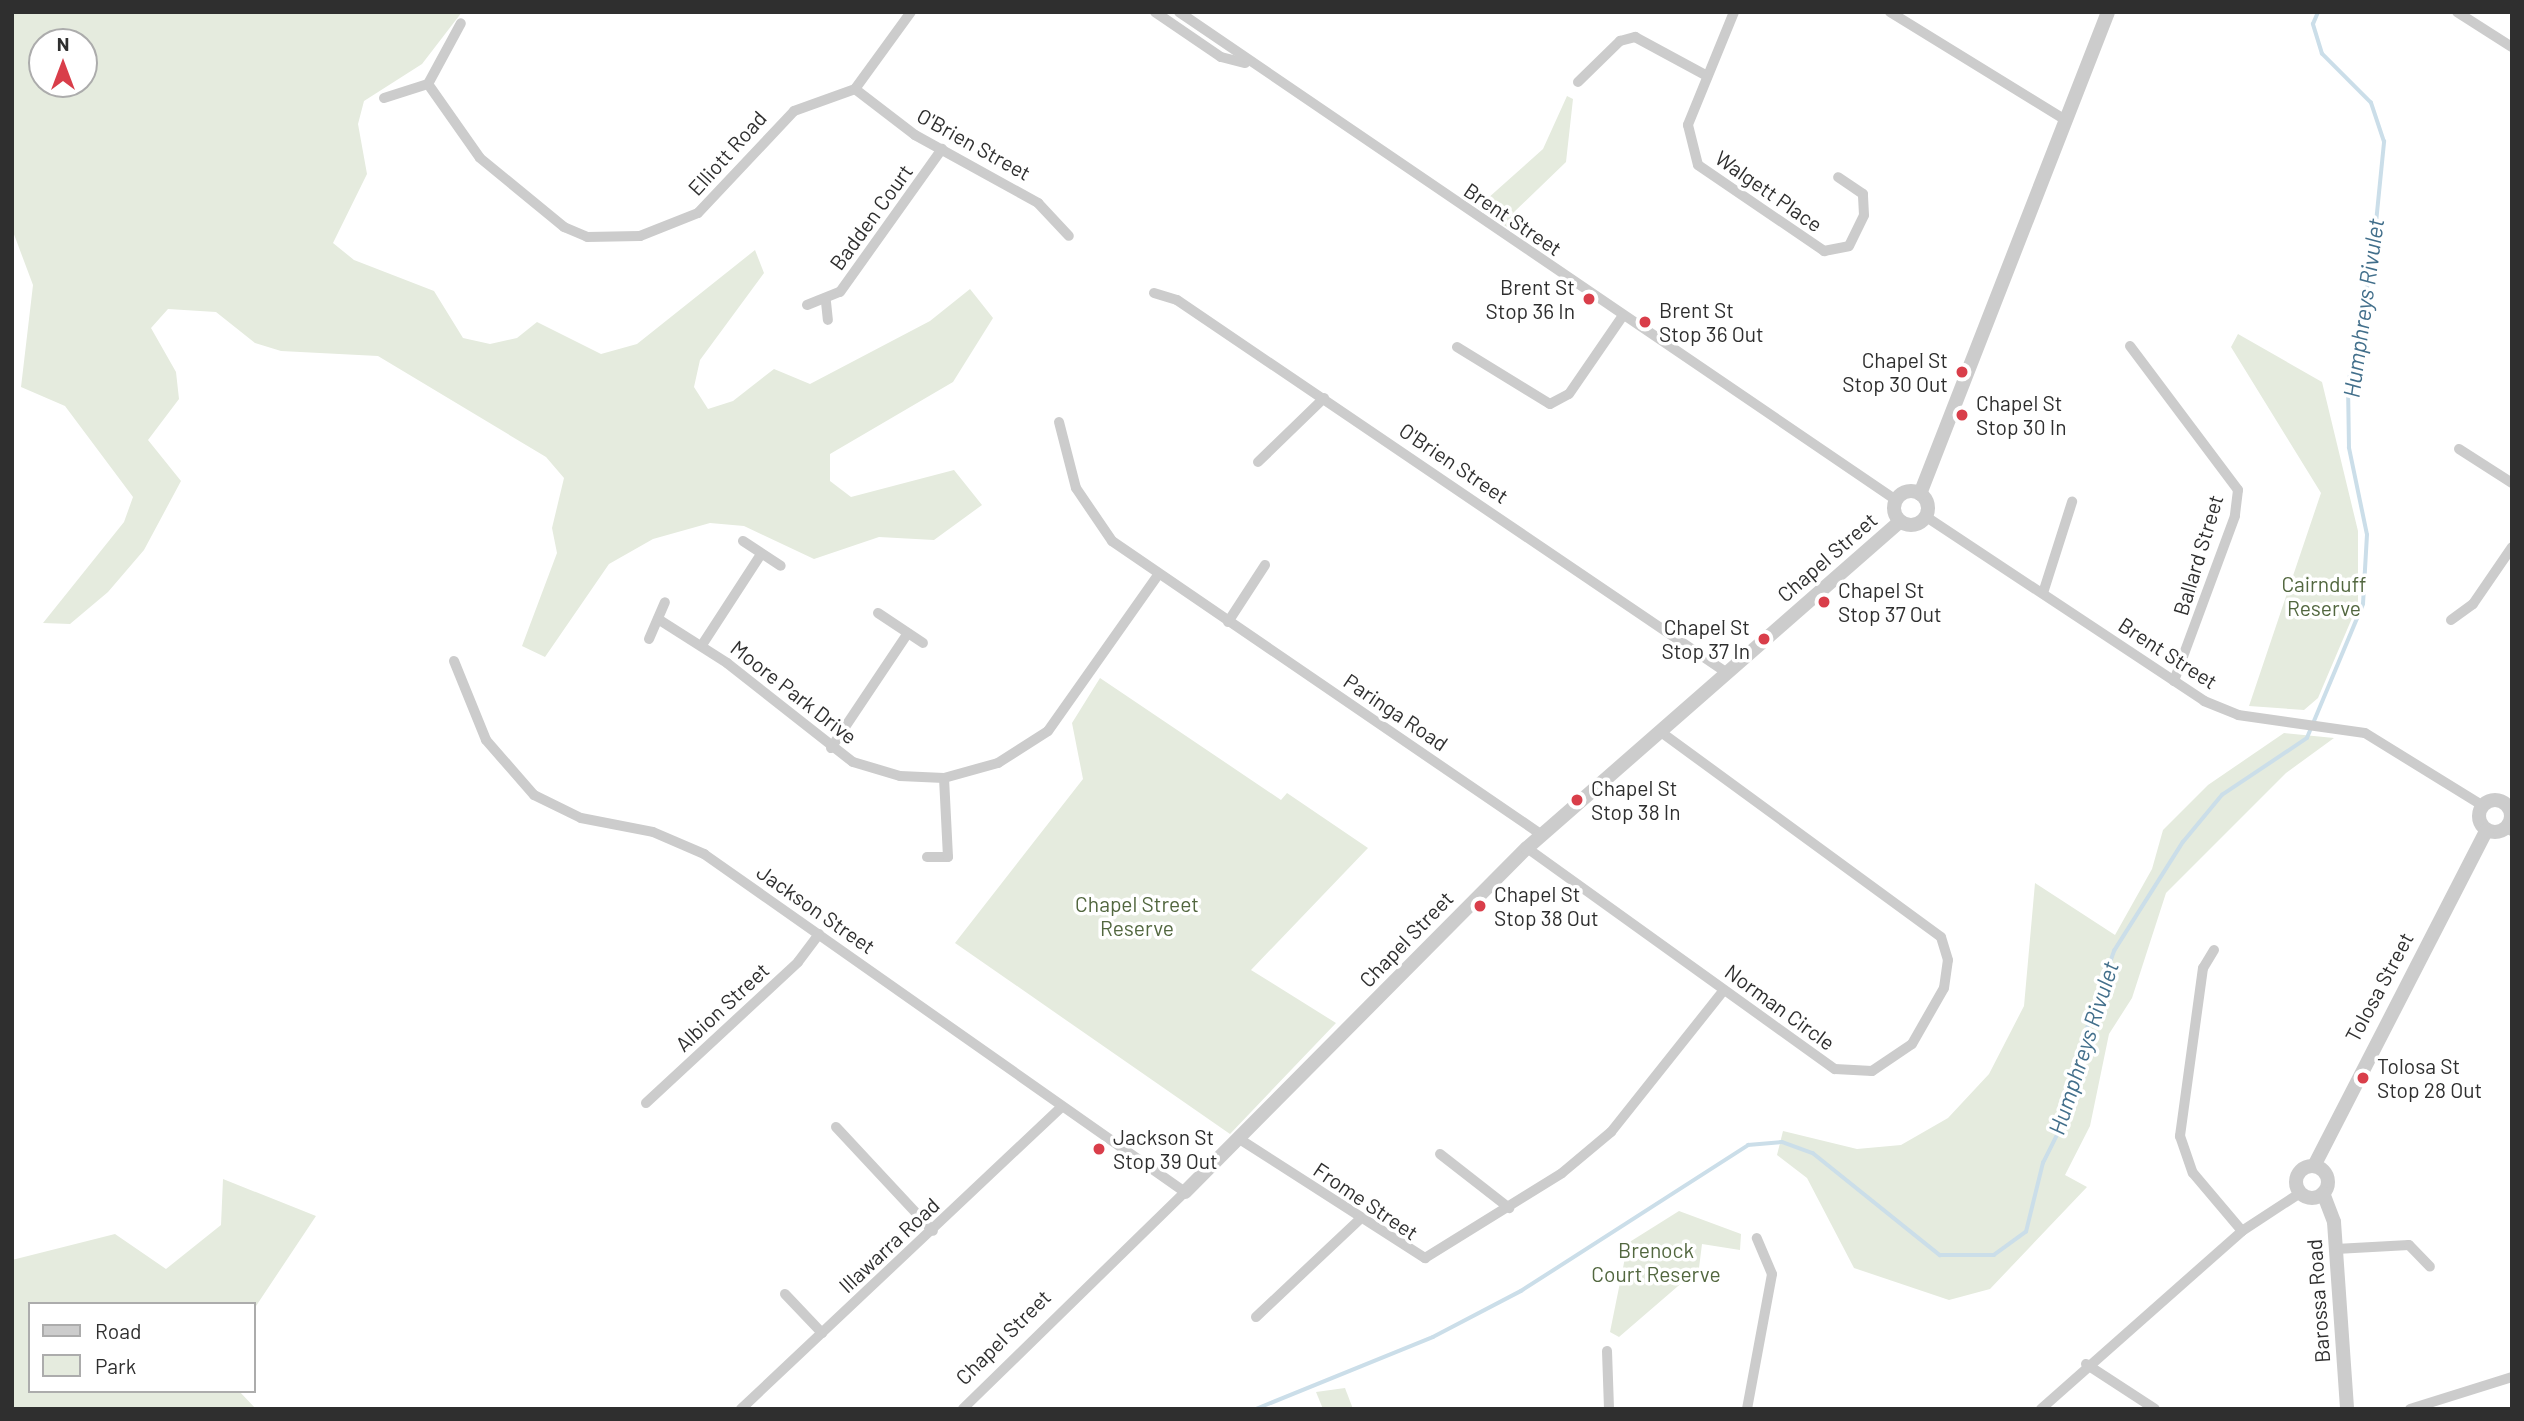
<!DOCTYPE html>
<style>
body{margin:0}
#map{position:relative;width:2524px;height:1421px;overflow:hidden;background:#fff;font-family:Barlow,sans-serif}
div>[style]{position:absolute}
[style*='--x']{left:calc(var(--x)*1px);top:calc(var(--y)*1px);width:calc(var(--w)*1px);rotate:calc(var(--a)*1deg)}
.green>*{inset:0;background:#e5ebde}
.stream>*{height:3.5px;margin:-1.75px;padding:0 1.75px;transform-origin:1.75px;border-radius:1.75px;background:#cbdee9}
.minor>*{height:10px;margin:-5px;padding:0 5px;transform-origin:5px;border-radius:5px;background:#ccc}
.tertiary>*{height:14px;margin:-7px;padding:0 7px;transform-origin:7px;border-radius:7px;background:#ccc}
.tertiary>.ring{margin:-7px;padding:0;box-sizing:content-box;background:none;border:14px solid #ccc;border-radius:50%}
.dots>*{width:19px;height:19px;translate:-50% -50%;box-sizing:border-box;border:4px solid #fff;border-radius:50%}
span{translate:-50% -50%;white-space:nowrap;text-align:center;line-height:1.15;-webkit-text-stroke:7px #fff;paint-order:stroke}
.street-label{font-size:21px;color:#2f2f2f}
.poi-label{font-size:21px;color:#2f2f2f}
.right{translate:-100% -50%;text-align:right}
.left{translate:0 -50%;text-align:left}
.park-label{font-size:21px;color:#52673f}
.water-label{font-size:23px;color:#426f8b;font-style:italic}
.frame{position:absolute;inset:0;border:14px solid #2f2f2f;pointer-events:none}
.legend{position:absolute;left:28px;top:1302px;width:228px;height:91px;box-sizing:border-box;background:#fff;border:2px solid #acacac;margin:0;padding:9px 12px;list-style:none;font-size:21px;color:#2f2f2f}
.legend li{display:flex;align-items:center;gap:14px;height:35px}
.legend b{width:35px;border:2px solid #acacac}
.north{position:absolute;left:28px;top:28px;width:70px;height:70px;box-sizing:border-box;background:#fff;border:2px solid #acacac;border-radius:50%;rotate:0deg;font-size:19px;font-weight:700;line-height:28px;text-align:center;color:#2f2f2f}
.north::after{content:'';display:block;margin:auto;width:24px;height:32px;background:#d93e4a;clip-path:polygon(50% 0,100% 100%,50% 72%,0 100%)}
</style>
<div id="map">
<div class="green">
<i style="clip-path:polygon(evenodd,12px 12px,462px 12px,422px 64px,364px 101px,358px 124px,367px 174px,333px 243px,354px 260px,434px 291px,463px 338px,490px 344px,517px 338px,537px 322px,601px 354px,637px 344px,755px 250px,764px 273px,700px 360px,694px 387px,708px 409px,733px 401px,774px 369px,810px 384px,930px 321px,970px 289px,993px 318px,953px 382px,830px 454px,830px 481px,851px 497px,954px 470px,982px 505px,934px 540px,879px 537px,814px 559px,744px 526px,710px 523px,653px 539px,609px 564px,545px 657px,522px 646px,557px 553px,552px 528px,564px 478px,546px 457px,378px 356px,281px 351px,255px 343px,216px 312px,168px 309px,151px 328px,176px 372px,179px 399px,148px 440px,181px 481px,144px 550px,108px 592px,70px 624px,43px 623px,124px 522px,133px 497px,65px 406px,21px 387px,33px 285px,12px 229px,12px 12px,42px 42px,84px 42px,84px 84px,42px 84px,42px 42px)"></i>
<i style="clip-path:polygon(1567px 96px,1573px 99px,1566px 162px,1513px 213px,1507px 227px,1478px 207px,1543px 149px)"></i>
<i style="clip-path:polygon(2238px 334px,2322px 382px,2358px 531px,2358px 604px,2318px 698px,2304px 710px,2249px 706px,2321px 493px,2231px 347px)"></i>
<i style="clip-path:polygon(1100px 678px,1281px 800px,1287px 793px,1368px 848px,1251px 970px,1336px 1023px,1230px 1134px,955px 943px,1083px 779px,1072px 723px)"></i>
<i style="clip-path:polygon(2284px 733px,2334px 738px,2286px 773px,2166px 893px,2132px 998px,2109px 1034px,2090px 1126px,2065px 1175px,2087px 1187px,1990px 1289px,1949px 1300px,1854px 1268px,1807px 1178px,1777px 1155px,1783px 1131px,1857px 1149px,1901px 1145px,1948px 1118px,1989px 1074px,2024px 1006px,2035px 883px,2115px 935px,2152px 869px,2163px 830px,2208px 785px)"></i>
<i style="clip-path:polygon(223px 1179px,316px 1216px,254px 1309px,254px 1304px,30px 1304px,30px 1391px,239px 1391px,256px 1409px,12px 1409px,12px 1260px,115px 1234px,166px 1269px,221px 1225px)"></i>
<i style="clip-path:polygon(1679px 1211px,1741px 1234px,1740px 1250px,1702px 1244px,1699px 1268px,1619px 1337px,1610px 1332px,1628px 1243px)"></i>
<i style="clip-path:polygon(1345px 1388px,1353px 1409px,1323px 1409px,1316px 1392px)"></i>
</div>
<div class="stream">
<i style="--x:1256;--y:1409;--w:191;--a:-22.1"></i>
<i style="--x:1433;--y:1337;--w:99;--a:-27.6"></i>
<i style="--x:1521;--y:1291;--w:270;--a:-32.7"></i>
<i style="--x:1748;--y:1145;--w:34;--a:-5"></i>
<i style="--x:1782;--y:1142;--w:33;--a:20"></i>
<i style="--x:1813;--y:1153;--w:163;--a:38.8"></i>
<i style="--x:1940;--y:1255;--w:54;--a:0"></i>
<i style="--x:1994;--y:1255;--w:39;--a:-36"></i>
<i style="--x:2026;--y:1232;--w:71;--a:-76.2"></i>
<i style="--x:2043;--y:1163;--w:42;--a:-63.4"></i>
<i style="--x:2062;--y:1125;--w:47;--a:-81.3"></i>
<i style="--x:2069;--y:1079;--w:136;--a:-70.6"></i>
<i style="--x:2114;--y:951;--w:129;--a:-57.7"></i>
<i style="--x:2183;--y:842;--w:61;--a:-50.3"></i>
<i style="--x:2222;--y:795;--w:102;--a:-33.8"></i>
<i style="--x:2307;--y:738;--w:145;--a:-67.3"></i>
<i style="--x:2363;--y:604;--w:69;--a:-86.7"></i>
<i style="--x:2367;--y:535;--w:89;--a:-101.7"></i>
<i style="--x:2349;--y:448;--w:63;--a:-90.9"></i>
<i style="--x:2348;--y:385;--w:124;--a:-78.9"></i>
<i style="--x:2372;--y:263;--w:122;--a:-84.3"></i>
<i style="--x:2384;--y:142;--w:41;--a:-108.4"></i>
<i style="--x:2371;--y:103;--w:69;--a:-135"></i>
<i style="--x:2322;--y:54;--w:31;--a:-107"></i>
<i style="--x:2313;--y:24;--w:13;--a:-67"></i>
</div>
<div class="minor">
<i style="--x:1155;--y:12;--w:80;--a:34.3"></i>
<i style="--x:1221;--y:57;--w:25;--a:14"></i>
<i style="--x:1179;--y:12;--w:867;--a:34.24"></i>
<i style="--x:1734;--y:12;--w:122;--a:112.2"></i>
<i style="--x:1688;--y:125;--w:41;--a:76"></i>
<i style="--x:1698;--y:165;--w:153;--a:34.3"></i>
<i style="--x:1824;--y:251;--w:25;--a:-11"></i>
<i style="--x:1849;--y:246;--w:34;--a:-64"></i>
<i style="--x:1864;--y:215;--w:21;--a:-93"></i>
<i style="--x:1863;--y:194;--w:30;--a:-146"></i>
<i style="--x:1890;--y:12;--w:208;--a:31.6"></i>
<i style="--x:2457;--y:12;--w:65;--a:32.5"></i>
<i style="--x:1578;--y:82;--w:59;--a:-44.3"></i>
<i style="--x:1620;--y:41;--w:16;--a:-15"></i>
<i style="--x:1635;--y:37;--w:82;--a:28.4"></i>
<i style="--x:428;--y:84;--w:90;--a:54.9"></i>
<i style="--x:480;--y:158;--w:109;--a:39.4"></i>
<i style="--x:564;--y:227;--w:25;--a:23"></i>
<i style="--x:587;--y:237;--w:53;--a:-1.1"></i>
<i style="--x:640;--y:236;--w:62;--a:-21.6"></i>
<i style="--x:698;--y:213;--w:140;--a:-46.7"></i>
<i style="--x:794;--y:111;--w:65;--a:-19.8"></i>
<i style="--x:855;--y:89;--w:95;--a:-54"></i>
<i style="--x:855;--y:89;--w:76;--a:37.5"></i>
<i style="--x:915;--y:135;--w:141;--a:28.9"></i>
<i style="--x:1038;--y:203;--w:45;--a:46.8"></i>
<i style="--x:384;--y:98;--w:46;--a:-17.7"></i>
<i style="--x:428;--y:84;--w:69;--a:-61.6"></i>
<i style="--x:1154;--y:293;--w:24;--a:17"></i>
<i style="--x:1177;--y:300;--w:665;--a:34.14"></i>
<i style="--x:826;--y:302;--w:18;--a:84"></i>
<i style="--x:807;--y:305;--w:35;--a:-22"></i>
<i style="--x:840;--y:292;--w:176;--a:-54.5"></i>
<i style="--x:2130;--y:346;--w:180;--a:53.1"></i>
<i style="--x:2238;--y:490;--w:26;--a:97"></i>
<i style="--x:2235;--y:516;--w:176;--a:110.3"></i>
<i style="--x:1457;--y:347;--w:109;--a:31.5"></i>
<i style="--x:1550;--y:404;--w:21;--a:-28"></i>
<i style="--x:1569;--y:394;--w:93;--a:-55.5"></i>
<i style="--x:1059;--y:422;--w:68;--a:75.6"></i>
<i style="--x:1076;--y:488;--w:64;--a:55.8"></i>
<i style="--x:1112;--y:541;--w:521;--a:34.36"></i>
<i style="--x:2459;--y:449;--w:63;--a:32.7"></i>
<i style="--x:1258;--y:462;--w:92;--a:-44.1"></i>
<i style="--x:1925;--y:516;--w:335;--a:33.5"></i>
<i style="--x:2204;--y:701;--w:37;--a:22"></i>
<i style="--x:2238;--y:715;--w:128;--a:8.1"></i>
<i style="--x:2365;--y:733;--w:139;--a:31.7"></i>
<i style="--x:743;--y:541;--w:45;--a:33.3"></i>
<i style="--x:2043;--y:593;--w:96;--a:-72.3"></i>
<i style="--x:878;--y:613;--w:54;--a:33.7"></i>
<i style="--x:658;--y:619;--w:82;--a:32.5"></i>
<i style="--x:727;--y:663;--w:160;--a:38.2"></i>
<i style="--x:853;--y:762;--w:49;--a:16.6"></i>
<i style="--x:900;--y:776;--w:44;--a:2.6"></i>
<i style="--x:944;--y:778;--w:56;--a:-15.5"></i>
<i style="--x:998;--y:763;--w:59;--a:-32.6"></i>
<i style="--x:1048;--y:731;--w:191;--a:-54.8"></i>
<i style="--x:2451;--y:620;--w:27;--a:-36"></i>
<i style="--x:2473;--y:604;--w:69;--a:-55.6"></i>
<i style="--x:1228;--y:622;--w:68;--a:-57"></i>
<i style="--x:649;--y:639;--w:40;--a:-66.6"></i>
<i style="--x:702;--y:645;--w:108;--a:-57"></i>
<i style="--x:454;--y:661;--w:85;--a:67.9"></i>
<i style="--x:486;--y:740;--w:73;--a:48.9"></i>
<i style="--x:534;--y:795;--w:52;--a:26.1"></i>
<i style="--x:581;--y:818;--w:73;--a:11"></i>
<i style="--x:653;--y:832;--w:56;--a:23.3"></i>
<i style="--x:704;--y:854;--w:588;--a:35.1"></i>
<i style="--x:1185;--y:1192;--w:310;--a:135.7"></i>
<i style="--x:831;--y:748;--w:138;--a:-56.2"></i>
<i style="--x:2507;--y:828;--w:6;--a:31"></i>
<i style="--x:1527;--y:848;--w:379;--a:35.7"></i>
<i style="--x:1835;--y:1069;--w:37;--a:3"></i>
<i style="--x:1872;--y:1071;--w:48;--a:-34"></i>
<i style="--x:1912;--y:1044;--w:64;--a:-60.3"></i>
<i style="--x:1944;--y:988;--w:28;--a:-82"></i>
<i style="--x:1948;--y:960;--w:24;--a:-107"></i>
<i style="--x:1941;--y:937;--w:348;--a:-143.8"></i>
<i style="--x:927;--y:857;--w:21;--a:0"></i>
<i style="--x:948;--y:857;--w:79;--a:-92.9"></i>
<i style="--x:2214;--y:950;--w:21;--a:121"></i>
<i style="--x:2203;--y:968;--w:170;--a:97.8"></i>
<i style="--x:2180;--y:1136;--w:39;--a:71"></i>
<i style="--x:2193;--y:1173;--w:76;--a:49.8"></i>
<i style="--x:646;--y:1103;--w:207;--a:-42.8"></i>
<i style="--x:798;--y:962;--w:35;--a:-53"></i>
<i style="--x:836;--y:1127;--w:142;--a:47"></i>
<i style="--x:1241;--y:1140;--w:219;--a:32.7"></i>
<i style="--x:1425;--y:1258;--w:161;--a:-31.8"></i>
<i style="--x:1562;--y:1173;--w:64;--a:-39.9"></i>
<i style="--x:1611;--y:1132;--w:180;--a:-51.5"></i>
<i style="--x:1440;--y:1154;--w:88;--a:38"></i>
<i style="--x:2336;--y:1249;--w:73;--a:-3.1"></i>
<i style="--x:2409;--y:1245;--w:30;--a:46"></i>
<i style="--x:785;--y:1294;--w:54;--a:46.5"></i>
<i style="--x:1256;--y:1317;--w:141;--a:-43.3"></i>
<i style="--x:1607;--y:1351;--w:58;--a:88"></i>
<i style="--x:2086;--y:1364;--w:82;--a:33.1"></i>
<i style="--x:741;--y:1409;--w:440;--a:-43.3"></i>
<i style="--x:1747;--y:1409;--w:137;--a:-79.5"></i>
<i style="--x:1772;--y:1274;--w:39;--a:-113"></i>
<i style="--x:2041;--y:1409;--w:268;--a:-41.5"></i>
<i style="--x:2242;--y:1231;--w:69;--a:-33.2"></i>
<i style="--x:2410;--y:1409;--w:107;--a:-17.4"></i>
</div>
<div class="tertiary">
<i class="ring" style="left:1894px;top:491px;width:20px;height:20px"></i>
<i style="--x:1920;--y:494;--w:517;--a:-68.69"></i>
<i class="ring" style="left:2479px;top:800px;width:18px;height:18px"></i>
<i class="ring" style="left:2296px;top:1166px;width:18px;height:18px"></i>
<i style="--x:2314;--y:1166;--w:378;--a:-62.8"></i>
<i style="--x:1185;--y:1192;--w:485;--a:-45.2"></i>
<i style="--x:1527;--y:848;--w:496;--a:-41.2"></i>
<i style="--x:2323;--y:1193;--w:31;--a:69"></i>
<i style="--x:2334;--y:1222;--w:187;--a:86"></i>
</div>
<div class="dots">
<i style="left:1589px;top:299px;background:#d93e4a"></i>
<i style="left:1645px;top:322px;background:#d93e4a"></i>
<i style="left:1962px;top:372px;background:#d93e4a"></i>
<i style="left:1962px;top:415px;background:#d93e4a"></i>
<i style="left:1824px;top:602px;background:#d93e4a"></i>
<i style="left:1764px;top:639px;background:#d93e4a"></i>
<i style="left:1577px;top:800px;background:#d93e4a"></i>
<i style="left:1480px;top:906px;background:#d93e4a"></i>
<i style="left:2363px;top:1078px;background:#d93e4a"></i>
<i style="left:1099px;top:1149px;background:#d93e4a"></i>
</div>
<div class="street-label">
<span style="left:974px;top:144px;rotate:29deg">O'Brien Street</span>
<span style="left:727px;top:153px;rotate:-48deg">Elliott Road</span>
<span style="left:1769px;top:191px;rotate:35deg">Walgett Place</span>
<span style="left:871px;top:217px;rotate:-54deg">Badden Court</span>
<span style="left:1513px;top:219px;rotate:34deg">Brent Street</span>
<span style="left:1454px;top:463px;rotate:34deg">O'Brien Street</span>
<span style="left:2198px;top:555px;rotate:-73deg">Ballard Street</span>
<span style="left:1827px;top:557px;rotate:-41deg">Chapel Street</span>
<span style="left:2168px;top:653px;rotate:33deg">Brent Street</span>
<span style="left:794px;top:692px;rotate:38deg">Moore Park Drive</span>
<span style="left:1396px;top:712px;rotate:34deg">Paringa Road</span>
<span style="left:816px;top:909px;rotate:35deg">Jackson Street</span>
<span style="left:1406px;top:939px;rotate:-46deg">Chapel Street</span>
<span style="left:2379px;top:987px;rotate:-62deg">Tolosa Street</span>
<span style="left:722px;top:1007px;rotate:-43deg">Albion Street</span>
<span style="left:1780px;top:1007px;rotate:36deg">Norman Circle</span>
<span style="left:1366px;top:1201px;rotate:34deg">Frome Street</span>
<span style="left:889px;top:1245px;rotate:-43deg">Illawarra Road</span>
<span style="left:2318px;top:1301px;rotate:-94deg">Barossa Road</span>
<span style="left:1003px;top:1337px;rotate:-45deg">Chapel Street</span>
</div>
<div class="poi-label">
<span class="right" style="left:1575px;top:299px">Brent St<br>Stop 36 In</span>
<span class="left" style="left:1659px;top:322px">Brent St<br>Stop 36 Out</span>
<span class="right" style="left:1948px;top:372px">Chapel St<br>Stop 30 Out</span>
<span class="left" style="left:1976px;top:415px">Chapel St<br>Stop 30 In</span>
<span class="left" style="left:1838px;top:602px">Chapel St<br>Stop 37 Out</span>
<span class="right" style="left:1750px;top:639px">Chapel St<br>Stop 37 In</span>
<span class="left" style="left:1591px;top:800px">Chapel St<br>Stop 38 In</span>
<span class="left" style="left:1494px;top:906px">Chapel St<br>Stop 38 Out</span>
<span class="left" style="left:2377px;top:1078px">Tolosa St<br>Stop 28 Out</span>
<span class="left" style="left:1113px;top:1149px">Jackson St<br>Stop 39 Out</span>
</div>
<div class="park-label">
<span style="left:2324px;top:596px">Cairnduff<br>Reserve</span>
<span style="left:1137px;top:916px">Chapel Street<br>Reserve</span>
<span style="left:1656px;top:1262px">Brenock<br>Court Reserve</span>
</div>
<div class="water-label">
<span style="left:2363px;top:308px;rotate:-82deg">Humphreys Rivulet</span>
<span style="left:2083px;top:1048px;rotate:-72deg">Humphreys Rivulet</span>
</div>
<div class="frame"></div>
<ul class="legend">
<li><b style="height:9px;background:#ccc"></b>Road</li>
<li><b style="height:19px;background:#e5ebde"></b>Park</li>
</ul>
<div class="north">N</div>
</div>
